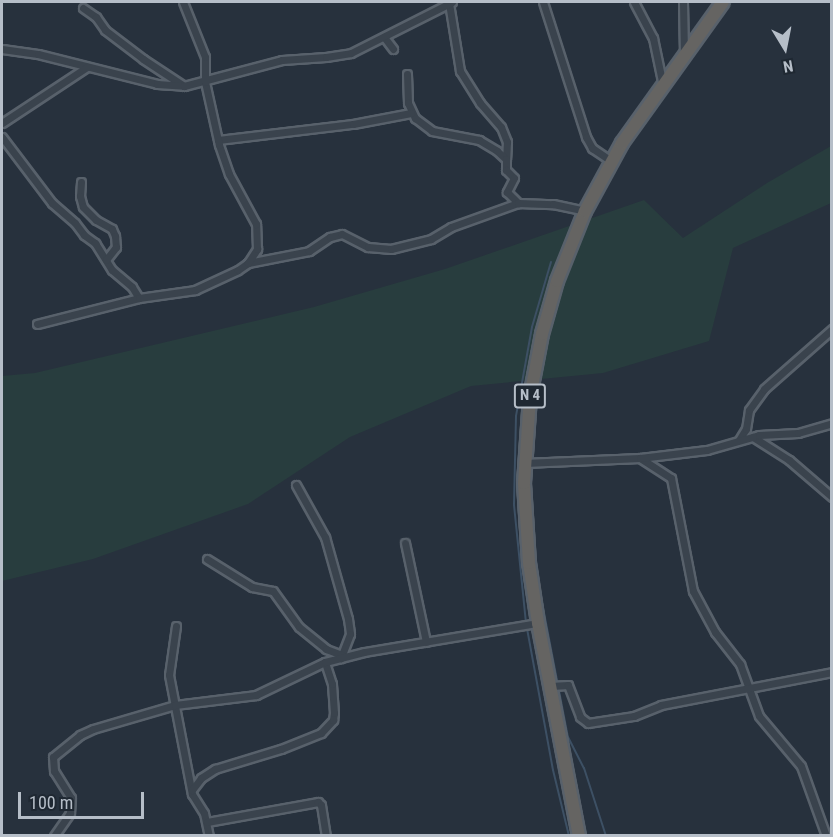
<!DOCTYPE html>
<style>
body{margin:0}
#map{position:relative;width:833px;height:837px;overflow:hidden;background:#27313d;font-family:"Roboto Condensed",sans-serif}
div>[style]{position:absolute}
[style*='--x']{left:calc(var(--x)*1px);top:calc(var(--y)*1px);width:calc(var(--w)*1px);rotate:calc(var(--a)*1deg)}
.green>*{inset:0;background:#283d3e}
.stream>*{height:2px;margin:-1px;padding:0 1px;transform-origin:1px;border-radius:1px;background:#3d5064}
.roads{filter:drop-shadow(2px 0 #58616b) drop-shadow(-2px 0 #58616b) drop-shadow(0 2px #58616b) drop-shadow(0 -2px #58616b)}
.minor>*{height:7px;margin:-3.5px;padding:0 3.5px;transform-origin:3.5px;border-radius:3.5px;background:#3a434d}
.trunk>*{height:12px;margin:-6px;padding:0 6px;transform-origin:6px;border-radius:6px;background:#656462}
span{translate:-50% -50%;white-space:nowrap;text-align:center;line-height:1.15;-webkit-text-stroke:6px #1f2832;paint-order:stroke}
.shield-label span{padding:2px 4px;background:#1f2832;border:2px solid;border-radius:4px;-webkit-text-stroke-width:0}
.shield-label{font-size:15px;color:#b6bec8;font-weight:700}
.frame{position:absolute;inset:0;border:3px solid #b6bec8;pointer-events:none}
.north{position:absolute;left:755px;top:18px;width:60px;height:60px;-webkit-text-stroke:4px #1f2832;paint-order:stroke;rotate:170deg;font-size:16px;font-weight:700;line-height:24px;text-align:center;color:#b6bec8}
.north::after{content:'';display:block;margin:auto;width:21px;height:27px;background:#b6bec8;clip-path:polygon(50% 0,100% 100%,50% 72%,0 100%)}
.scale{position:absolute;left:18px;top:792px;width:126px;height:27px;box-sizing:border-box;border:3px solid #b6bec8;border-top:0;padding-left:8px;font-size:18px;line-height:21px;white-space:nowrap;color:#b6bec8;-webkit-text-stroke:4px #1f2832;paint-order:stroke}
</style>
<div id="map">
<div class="green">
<i style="clip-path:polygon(831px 146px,831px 203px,733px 248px,709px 341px,603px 373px,471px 386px,350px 437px,248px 504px,93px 559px,2px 581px,2px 376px,35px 373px,314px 307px,445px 269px,644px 200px,683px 238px,767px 183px)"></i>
</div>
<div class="stream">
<i style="--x:551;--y:262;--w:68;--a:106.3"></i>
<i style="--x:532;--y:327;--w:90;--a:100.2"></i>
<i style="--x:516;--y:416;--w:89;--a:91.3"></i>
<i style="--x:514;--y:505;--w:119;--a:84.2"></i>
<i style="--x:526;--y:623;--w:149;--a:79.6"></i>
<i style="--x:553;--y:770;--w:68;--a:76.4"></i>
<i style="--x:535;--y:566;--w:174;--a:79.1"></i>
<i style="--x:568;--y:737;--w:35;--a:63"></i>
<i style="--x:584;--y:768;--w:71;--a:72.1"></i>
</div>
<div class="roads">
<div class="minor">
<i style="--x:543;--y:2;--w:142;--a:72.3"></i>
<i style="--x:586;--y:137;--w:13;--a:61"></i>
<i style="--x:592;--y:148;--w:23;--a:34"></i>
<i style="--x:634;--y:2;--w:41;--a:62.2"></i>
<i style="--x:653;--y:38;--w:49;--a:78.2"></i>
<i style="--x:683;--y:2;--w:50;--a:88.9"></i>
<i style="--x:449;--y:3;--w:69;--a:80.8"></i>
<i style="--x:460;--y:71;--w:38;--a:58"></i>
<i style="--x:480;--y:103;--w:32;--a:49"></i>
<i style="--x:501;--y:127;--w:16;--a:68"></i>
<i style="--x:507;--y:142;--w:17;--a:93"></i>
<i style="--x:83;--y:8;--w:16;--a:35"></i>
<i style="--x:96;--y:17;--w:16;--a:55"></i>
<i style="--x:105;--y:30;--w:48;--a:37.3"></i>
<i style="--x:143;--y:59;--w:49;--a:33.4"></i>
<i style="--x:384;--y:37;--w:15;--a:53"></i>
<i style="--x:2;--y:49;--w:36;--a:8"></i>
<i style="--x:38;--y:54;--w:123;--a:14.1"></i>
<i style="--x:157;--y:84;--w:27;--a:4"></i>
<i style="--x:184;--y:86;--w:101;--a:-14.9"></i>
<i style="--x:282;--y:60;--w:44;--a:-3.9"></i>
<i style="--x:326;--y:57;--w:25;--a:-9"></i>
<i style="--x:351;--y:53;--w:113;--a:-26.8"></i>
<i style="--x:407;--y:74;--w:29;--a:88"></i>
<i style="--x:408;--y:103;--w:17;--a:65"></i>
<i style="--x:415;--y:118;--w:21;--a:37"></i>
<i style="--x:432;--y:131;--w:48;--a:10.8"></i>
<i style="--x:479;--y:140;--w:21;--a:31"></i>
<i style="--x:497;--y:151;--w:12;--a:42"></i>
<i style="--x:506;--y:159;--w:11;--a:90"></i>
<i style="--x:506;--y:170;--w:11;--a:45"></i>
<i style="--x:514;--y:178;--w:16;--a:117"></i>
<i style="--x:507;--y:192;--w:16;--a:45"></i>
<i style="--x:2;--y:123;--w:102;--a:-33.4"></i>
<i style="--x:2;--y:137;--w:83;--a:52.9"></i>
<i style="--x:52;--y:203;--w:30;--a:41"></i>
<i style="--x:75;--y:223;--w:15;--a:53"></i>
<i style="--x:84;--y:235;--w:14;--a:36"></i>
<i style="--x:95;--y:243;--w:32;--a:58"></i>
<i style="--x:112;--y:270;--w:26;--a:40"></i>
<i style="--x:132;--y:287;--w:13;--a:58"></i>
<i style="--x:218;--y:140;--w:136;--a:-6.8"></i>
<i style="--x:353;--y:124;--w:59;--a:-10.7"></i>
<i style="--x:81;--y:182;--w:14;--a:94"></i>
<i style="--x:80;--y:196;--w:11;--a:75"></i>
<i style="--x:83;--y:207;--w:18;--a:45"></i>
<i style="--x:96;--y:220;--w:18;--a:29"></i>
<i style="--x:112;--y:229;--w:8;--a:67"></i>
<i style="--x:115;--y:236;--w:11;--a:85"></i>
<i style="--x:116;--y:247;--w:16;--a:128"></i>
<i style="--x:248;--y:263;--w:62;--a:-11.1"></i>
<i style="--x:309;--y:251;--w:25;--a:-34"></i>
<i style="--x:330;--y:237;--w:12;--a:-14"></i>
<i style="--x:342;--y:234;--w:29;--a:27"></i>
<i style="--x:368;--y:247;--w:23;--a:5"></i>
<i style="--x:391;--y:249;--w:41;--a:-14"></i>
<i style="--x:431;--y:239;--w:23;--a:-31"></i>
<i style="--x:451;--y:227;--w:71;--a:-19.7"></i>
<i style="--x:518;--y:203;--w:35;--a:2"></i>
<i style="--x:553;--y:204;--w:33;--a:12"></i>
<i style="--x:37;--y:324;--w:105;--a:-14.3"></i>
<i style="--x:139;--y:298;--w:57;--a:-8.1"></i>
<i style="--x:195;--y:290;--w:47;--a:-24.9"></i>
<i style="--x:238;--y:270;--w:12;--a:-35"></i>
<i style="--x:248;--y:263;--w:17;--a:-57"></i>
<i style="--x:257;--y:249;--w:25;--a:-92"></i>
<i style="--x:256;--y:224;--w:57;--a:-118.4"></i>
<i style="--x:229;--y:174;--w:31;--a:-109"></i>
<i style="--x:219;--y:145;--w:65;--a:-102.5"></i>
<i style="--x:205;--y:82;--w:25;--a:-90"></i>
<i style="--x:205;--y:57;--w:59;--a:-111.8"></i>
<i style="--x:753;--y:437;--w:43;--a:32.6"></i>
<i style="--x:789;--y:460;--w:57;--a:40.7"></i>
<i style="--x:739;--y:440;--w:13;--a:-58"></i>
<i style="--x:746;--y:429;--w:19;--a:-81"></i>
<i style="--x:749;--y:410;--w:26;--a:-54"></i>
<i style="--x:764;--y:389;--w:91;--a:-41.4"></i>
<i style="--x:640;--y:458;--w:37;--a:33"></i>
<i style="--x:671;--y:478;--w:115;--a:79"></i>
<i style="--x:693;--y:591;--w:47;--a:61.8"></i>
<i style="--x:715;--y:632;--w:41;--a:52"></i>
<i style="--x:740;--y:664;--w:55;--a:69.9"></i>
<i style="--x:759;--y:716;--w:65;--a:50"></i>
<i style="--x:801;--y:766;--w:74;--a:70.3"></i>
<i style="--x:524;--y:463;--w:116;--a:-2.5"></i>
<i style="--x:640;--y:458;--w:67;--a:-6.8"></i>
<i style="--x:707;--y:450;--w:54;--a:-16.1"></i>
<i style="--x:759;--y:435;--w:39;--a:-3"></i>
<i style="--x:798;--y:433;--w:35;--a:-16"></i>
<i style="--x:296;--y:485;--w:60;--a:60.9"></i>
<i style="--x:325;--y:537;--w:85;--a:74.3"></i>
<i style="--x:348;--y:619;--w:15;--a:82"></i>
<i style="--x:350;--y:634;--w:26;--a:111"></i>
<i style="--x:405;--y:543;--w:101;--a:78"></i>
<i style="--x:207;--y:559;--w:53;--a:31.9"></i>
<i style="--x:252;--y:587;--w:21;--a:11"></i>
<i style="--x:273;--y:591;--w:44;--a:54.2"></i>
<i style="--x:299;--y:627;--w:35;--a:39"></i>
<i style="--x:326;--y:649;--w:17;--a:21"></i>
<i style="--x:176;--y:626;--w:49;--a:98.1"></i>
<i style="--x:169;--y:675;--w:121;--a:79.1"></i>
<i style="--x:192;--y:794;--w:22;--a:58"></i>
<i style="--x:204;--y:813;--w:24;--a:78"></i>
<i style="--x:551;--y:686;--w:17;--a:-3"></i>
<i style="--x:568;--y:685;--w:34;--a:69"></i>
<i style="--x:580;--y:717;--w:10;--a:37"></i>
<i style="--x:588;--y:723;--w:47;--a:-8.7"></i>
<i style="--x:634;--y:716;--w:29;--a:-22"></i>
<i style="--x:661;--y:705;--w:174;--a:-10.9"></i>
<i style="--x:192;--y:790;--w:15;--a:-53"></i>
<i style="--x:201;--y:778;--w:17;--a:-33"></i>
<i style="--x:215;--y:769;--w:69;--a:-16.9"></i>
<i style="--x:281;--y:749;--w:43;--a:-21.8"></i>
<i style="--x:321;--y:733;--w:18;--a:-47"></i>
<i style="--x:333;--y:720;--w:7;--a:-82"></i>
<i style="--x:334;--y:713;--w:29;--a:-94"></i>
<i style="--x:332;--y:684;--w:23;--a:-108"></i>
<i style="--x:207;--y:822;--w:113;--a:-10.2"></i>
<i style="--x:318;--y:802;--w:4;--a:45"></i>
<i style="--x:321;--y:805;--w:31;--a:81"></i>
<i style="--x:54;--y:836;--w:28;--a:-55"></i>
<i style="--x:70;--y:813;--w:15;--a:-86"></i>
<i style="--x:71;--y:798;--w:32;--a:-122"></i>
<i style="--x:54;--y:771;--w:14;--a:-94"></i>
<i style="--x:53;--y:757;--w:35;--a:-39"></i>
<i style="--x:80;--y:735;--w:14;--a:-25"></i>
<i style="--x:93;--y:729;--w:85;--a:-16.3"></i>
<i style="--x:175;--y:705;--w:82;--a:-7"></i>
<i style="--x:256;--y:695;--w:76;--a:-25.6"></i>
<i style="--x:325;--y:662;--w:40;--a:-14.4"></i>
<i style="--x:364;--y:652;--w:176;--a:-9.5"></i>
</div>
<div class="trunk">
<i style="--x:579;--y:836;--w:217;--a:-100.9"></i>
<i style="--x:538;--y:623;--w:61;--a:-98.5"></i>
<i style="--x:529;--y:563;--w:80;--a:-93.6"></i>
<i style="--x:524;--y:483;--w:86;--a:-86"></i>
<i style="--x:530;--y:397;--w:64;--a:-79.2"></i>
<i style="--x:542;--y:334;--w:55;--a:-74.2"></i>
<i style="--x:557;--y:281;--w:75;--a:-68.2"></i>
<i style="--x:585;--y:211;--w:77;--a:-61.4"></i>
<i style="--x:622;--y:143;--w:173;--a:-54.4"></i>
</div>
</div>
<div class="shield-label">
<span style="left:530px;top:396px">N 4</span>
</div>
<div class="frame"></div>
<div class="north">N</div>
<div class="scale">100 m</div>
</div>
